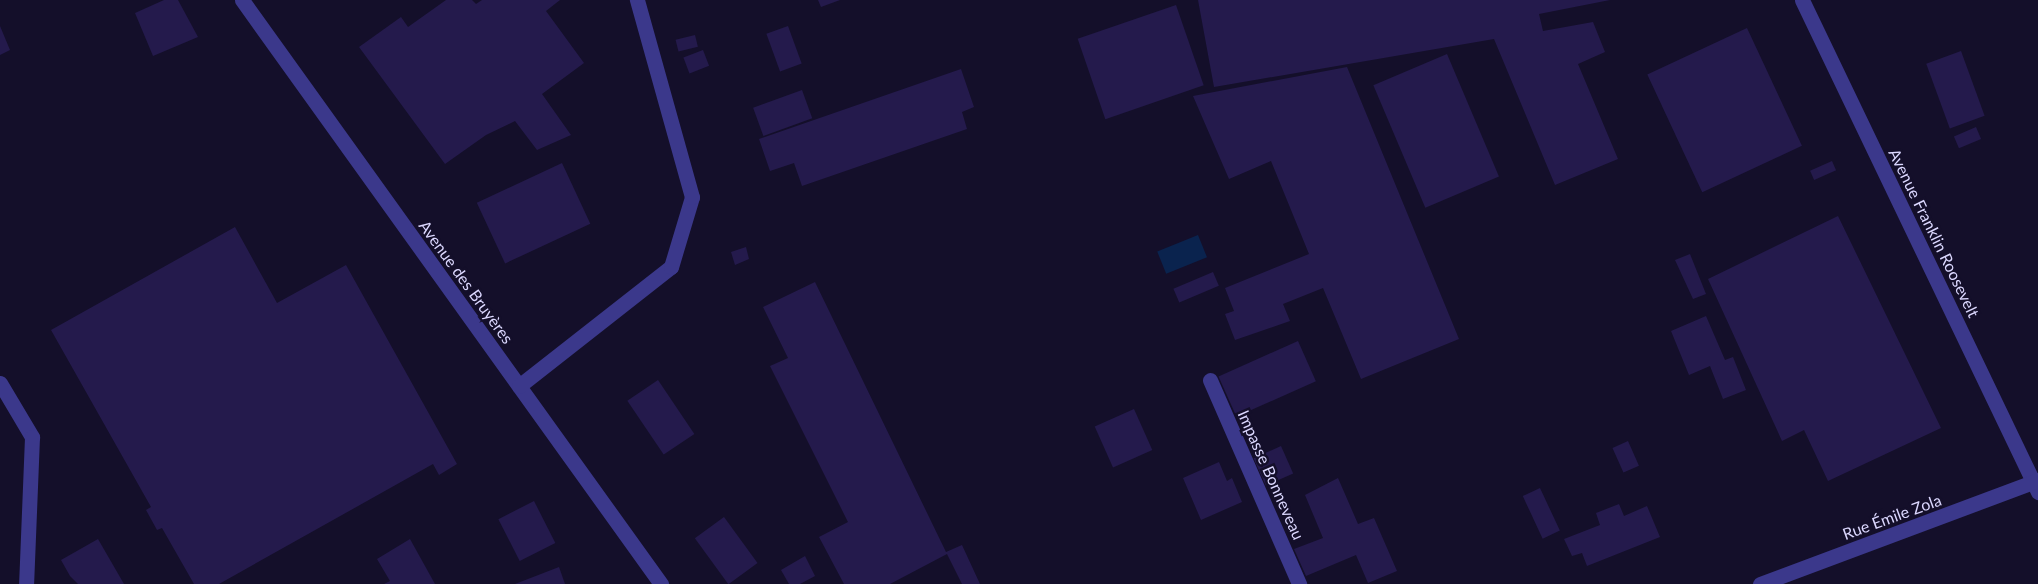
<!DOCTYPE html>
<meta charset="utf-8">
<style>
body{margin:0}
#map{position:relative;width:2038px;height:584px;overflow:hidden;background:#140f2a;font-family:Lato,sans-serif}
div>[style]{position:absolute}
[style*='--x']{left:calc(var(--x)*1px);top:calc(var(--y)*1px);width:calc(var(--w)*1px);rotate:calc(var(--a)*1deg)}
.water>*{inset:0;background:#0a234e;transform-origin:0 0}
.building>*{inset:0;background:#241a4c;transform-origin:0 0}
.minor>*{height:15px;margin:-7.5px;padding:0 7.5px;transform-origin:7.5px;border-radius:7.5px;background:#3b388b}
span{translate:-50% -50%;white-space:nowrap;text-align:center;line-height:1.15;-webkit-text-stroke:5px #140f2a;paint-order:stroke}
.street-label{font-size:16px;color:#dcd8ff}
</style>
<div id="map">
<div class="water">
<i style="left:1198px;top:235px;width:24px;height:44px;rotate:68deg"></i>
</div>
<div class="building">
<i style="clip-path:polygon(164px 0,178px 0,198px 37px,153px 56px,135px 13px)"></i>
<i style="clip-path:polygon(446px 0,472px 0,476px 4px,482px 0,560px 0,546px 11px,584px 63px,542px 94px,571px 135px,537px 150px,515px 121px,486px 135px,445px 164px,359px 47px,401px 17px,408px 27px)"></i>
<i style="clip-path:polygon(818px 0,840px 0,821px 7px)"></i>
<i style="clip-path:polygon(1198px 0,1610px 0,1539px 14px,1543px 31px,1593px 22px,1605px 52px,1578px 64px,1618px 159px,1555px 185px,1494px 39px,1214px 87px)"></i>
<i style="left:1176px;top:5px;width:85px;height:104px;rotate:71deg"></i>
<i style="clip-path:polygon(0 26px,10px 50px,0 55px)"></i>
<i style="left:788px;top:26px;width:40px;height:23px;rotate:70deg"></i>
<i style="left:1747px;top:28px;width:130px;height:110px;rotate:65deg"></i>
<i style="left:695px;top:35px;width:12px;height:20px;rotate:76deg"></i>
<i style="left:703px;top:50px;width:17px;height:21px;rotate:69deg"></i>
<i style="left:1961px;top:51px;width:69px;height:37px;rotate:70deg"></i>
<i style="left:1447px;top:54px;width:133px;height:80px;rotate:67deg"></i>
<i style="clip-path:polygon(1347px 67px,1459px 339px,1361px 379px,1323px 288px,1283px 304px,1290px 321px,1235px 340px,1225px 314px,1234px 311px,1225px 288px,1309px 254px,1271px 161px,1229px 179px,1193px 96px)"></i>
<i style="clip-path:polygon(961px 69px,974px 107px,962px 112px,967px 129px,802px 186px,794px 163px,770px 171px,759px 139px)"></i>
<i style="left:802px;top:90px;width:30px;height:52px;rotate:70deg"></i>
<i style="left:1976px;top:127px;width:13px;height:24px;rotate:67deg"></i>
<i style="left:1832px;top:161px;width:10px;height:24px;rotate:66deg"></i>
<i style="left:562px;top:163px;width:67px;height:94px;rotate:65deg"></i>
<i style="clip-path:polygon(1838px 216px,1941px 428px,1828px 481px,1804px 430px,1782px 441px,1708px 279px)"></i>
<i style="clip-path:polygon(235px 227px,277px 303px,346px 265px,457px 464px,439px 475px,433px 464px,219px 584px,194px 584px,162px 528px,157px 530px,146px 510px,151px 507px,51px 330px)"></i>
<i style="clip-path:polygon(746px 247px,749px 259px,735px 265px,731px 252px)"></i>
<i style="clip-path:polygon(1690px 254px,1706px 294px,1693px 299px,1675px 260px)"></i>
<i style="left:1213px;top:272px;width:15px;height:43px;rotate:67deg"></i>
<i style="clip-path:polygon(815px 282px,946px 552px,962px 545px,980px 584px,962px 584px,947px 554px,890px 584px,844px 584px,819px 537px,848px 522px,770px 366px,788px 358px,763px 307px)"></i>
<i style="clip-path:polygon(1706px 316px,1725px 360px,1733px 357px,1746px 390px,1723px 399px,1710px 366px,1689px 375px,1671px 331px)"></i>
<i style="left:1298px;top:341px;width:44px;height:87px;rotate:66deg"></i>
<i style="left:658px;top:380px;width:65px;height:37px;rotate:56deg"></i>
<i style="left:1134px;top:409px;width:45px;height:43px;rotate:66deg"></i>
<i style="left:1628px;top:441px;width:27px;height:17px;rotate:66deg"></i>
<i style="left:1281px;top:446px;width:30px;height:30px;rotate:66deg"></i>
<i style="clip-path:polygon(1219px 462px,1227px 481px,1232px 478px,1242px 502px,1201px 520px,1183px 478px)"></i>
<i style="clip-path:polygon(1338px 478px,1358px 524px,1374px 518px,1397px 571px,1368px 583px,1356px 555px,1306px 576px,1294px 549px,1323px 538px,1305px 495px)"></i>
<i style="left:1540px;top:488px;width:47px;height:19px;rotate:65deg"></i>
<i style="left:534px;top:501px;width:47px;height:40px;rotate:63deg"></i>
<i style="clip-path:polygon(1619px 504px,1624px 516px,1647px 506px,1660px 537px,1587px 566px,1582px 553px,1572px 556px,1564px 539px,1600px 525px,1596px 513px)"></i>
<i style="left:724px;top:517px;width:57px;height:36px;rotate:54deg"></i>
<i style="clip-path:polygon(98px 539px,124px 584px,78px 584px,70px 576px,61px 560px)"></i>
<i style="clip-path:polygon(410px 539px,435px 584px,384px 584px,390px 581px,377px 559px)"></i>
<i style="clip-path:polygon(805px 556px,815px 576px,800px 584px,789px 584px,781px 570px)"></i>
<i style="clip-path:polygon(559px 567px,565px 584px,515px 584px)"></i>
</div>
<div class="minor">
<i style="--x:242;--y:0;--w:719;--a:54.34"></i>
<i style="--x:1802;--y:0;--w:546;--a:64.37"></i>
<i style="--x:1210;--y:380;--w:223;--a:66.4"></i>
<i style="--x:0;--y:383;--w:63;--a:59.3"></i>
<i style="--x:32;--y:437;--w:147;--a:92.3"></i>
<i style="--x:519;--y:386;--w:193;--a:-38.1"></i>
<i style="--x:671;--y:267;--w:73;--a:-73.3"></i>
<i style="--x:692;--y:197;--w:205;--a:-105.6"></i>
<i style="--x:1760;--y:584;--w:297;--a:-20.5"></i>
</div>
<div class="street-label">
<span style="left:1934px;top:233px;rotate:64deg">Avenue Franklin Roosevelt</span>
<span style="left:466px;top:282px;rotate:54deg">Avenue des Bruyères</span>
<span style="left:1271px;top:475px;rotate:66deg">Impasse Bonneveau</span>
<span style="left:1892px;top:517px;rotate:-20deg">Rue Émile Zola</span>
</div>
</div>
